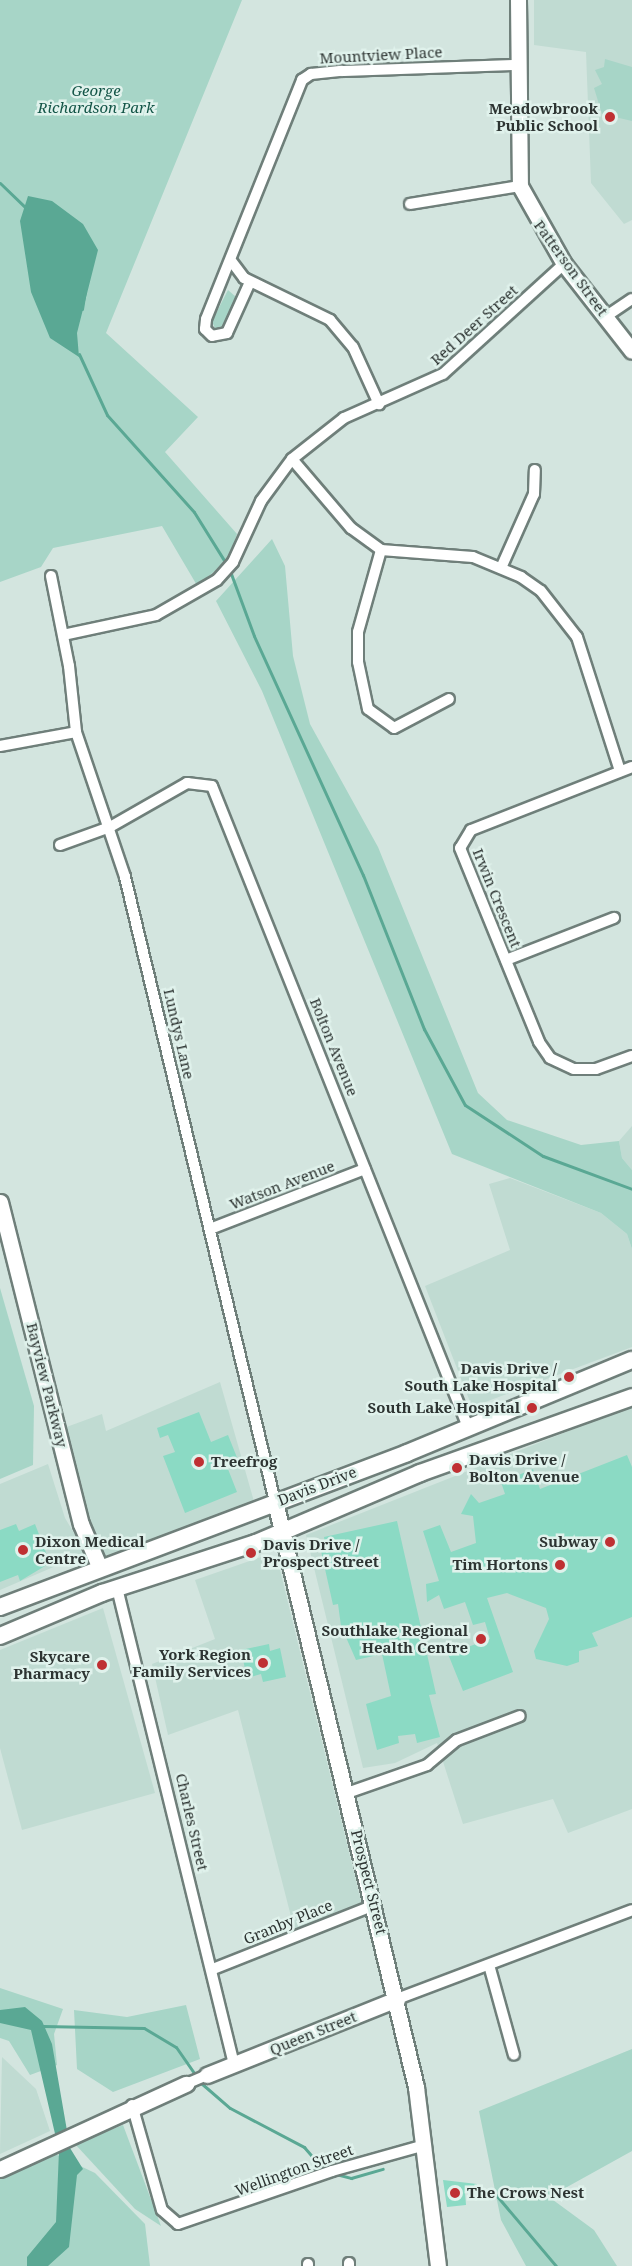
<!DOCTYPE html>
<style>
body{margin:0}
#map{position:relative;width:632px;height:2266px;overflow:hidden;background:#d3e5df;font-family:"Noto Serif",serif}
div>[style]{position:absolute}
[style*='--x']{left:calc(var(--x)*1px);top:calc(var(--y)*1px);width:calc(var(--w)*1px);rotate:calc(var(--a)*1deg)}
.built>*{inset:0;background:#c0dbd2}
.green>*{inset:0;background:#a7d5c7}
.water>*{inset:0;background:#5aa894}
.stream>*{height:3px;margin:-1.5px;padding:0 1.5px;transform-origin:1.5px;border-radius:1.5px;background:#5aa894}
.building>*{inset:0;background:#8bdac4}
.roads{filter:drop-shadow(2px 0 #6f7f7a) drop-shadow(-2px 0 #6f7f7a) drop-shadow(0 2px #6f7f7a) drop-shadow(0 -2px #6f7f7a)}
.street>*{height:10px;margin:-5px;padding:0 5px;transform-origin:5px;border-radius:5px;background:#fff}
.secondary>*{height:15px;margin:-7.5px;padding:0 7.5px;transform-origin:7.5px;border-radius:7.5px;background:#fff}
.primary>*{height:16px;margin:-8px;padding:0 8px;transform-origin:8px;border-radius:8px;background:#fff}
.dots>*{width:16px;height:16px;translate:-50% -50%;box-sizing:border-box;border:3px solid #e0f2ec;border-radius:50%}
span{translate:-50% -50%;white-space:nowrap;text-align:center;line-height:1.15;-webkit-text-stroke:5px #e0f2ec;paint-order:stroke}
.street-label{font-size:15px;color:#2d3432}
.park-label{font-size:15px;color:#145648;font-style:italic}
.poi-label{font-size:15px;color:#2d3432;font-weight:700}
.right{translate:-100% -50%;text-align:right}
.left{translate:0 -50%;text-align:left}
</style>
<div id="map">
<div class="built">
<i style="clip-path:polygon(534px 0,632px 0,632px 220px,624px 224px,591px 183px,586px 52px,534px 45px)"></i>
<i style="clip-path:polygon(632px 1126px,632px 1170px,622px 1158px,619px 1141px)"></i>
<i style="clip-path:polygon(510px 1178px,601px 1213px,627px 1234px,632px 1249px,632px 1347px,472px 1407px,425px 1286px,510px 1250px,489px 1184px)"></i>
<i style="clip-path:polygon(220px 1382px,255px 1505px,104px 1559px,98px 1553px,61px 1429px,102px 1414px,106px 1431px)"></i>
<i style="clip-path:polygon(632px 1406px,632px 1809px,568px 1833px,553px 1799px,463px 1824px,437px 1743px,395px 1763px,363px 1768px,306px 1535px)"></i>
<i style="clip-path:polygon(48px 1464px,65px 1518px,86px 1553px,0 1590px,0 1484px)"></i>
<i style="clip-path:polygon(270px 1554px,280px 1570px,362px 1905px,295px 1932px,238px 1710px,168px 1735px,152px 1664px,215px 1639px,195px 1580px)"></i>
<i style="clip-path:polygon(103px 1608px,155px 1793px,22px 1830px,0 1748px,0 1650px)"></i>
<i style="clip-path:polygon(2px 2057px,36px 2089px,50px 2131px,0 2154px)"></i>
</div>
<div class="green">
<i style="clip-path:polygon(0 0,242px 0,106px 333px,198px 417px,165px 452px,237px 534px,229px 557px,198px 587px,162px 526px,53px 548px,41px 567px,0 582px)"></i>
<i style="clip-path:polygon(605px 59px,632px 67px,632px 121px,602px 114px,594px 88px,602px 84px,595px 70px,604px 67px)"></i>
<i style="clip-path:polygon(228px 290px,236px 297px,224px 328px,216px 331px,212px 321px)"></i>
<i style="clip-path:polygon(272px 539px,285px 566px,293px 656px,310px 724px,378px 847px,478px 1093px,507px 1120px,581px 1145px,619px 1141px,622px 1158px,632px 1170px,632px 1249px,627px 1234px,601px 1213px,452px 1154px,262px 691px,216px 601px)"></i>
<i style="clip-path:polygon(0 1288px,34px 1406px,33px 1465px,0 1479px)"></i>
<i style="clip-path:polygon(0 1988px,63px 2009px,54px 2034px,57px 2065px,30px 2075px,9px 2041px,0 2038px)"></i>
<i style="clip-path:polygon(186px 2005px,200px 2059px,113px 2092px,77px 2069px,74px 2010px,127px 2017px)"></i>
<i style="clip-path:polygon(632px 2049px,632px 2151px,549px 2197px,594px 2230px,617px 2266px,526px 2266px,501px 2220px,479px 2111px)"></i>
<i style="clip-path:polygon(123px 2125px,161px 2226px,135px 2209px,75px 2144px)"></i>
<i style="clip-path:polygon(53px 2153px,95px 2173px,145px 2224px,150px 2266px,0 2266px,0 2179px)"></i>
</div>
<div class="water">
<i style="clip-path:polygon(28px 196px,52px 201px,83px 224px,98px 250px,77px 333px,79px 357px,50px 338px,31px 292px,20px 221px)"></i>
<i style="clip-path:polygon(25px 2007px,42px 2021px,52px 2044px,70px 2148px,83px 2169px,77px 2175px,69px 2247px,48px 2266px,27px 2266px,27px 2257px,56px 2222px,59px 2151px,31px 2030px,0 2023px,0 2010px)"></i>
</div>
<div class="stream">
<i style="--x:0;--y:183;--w:37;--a:44"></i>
<i style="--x:82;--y:309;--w:19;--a:-81"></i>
<i style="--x:79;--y:354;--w:67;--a:65.3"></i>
<i style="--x:107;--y:415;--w:130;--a:48.1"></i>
<i style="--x:194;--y:512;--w:62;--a:58.1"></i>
<i style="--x:230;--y:571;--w:69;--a:69.7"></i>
<i style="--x:254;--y:636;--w:263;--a:65.5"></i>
<i style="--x:363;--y:875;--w:166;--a:68.4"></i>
<i style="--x:424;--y:1029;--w:86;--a:61.7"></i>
<i style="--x:465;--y:1105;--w:93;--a:33.2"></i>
<i style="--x:543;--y:1156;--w:95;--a:20.3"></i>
<i style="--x:43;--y:2026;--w:101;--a:1.1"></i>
<i style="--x:144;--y:2028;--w:37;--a:31"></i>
<i style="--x:176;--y:2047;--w:44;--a:55.2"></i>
<i style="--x:201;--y:2083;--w:38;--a:41"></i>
<i style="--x:230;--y:2108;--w:84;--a:27.8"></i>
<i style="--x:304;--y:2147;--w:30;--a:49"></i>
<i style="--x:336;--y:2174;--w:16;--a:15"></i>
<i style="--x:351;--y:2178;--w:33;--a:-16"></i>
<i style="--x:491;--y:2189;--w:101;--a:49.8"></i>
</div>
<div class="building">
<i style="clip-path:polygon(199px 1412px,211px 1442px,228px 1435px,238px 1460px,226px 1464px,237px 1492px,185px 1513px,163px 1456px,175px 1452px,168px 1435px,160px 1438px,157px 1428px)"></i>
<i style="clip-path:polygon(627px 1455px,632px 1467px,632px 1617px,592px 1633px,598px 1646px,579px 1651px,579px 1662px,567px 1666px,536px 1659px,534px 1651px,549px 1619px,546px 1608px,507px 1593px,487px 1598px,513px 1672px,463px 1691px,448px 1654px,490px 1639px,485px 1622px,473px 1625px,465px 1602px,444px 1609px,439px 1595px,427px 1602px,426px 1584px,439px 1581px,423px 1531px,440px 1525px,451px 1552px,476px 1543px,473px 1516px,461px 1514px,471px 1494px,479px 1503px,505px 1494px,501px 1482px,533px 1469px,540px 1489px)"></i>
<i style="clip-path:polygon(397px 1521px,436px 1694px,429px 1695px,440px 1737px,417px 1743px,415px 1734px,398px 1736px,399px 1743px,377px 1750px,366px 1704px,391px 1696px,382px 1654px,356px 1660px,341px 1626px,338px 1604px,333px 1605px,321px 1551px,326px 1549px,324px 1537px)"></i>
<i style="clip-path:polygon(16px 1524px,19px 1531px,35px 1524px,50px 1563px,20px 1581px,18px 1575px,0 1582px,0 1530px)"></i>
<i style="clip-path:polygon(269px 1644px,270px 1651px,280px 1648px,286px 1677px,263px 1682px,261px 1674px,247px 1678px,241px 1650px)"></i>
<i style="clip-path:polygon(443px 2180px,477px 2184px,474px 2193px,465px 2192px,466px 2205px,447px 2207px)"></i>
</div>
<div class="roads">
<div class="street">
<i style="--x:410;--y:204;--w:111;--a:-9.3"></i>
<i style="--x:232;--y:262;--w:20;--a:53"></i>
<i style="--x:244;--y:278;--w:96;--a:26"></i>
<i style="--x:330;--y:320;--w:35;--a:50"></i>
<i style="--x:353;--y:347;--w:63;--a:65.5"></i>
<i style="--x:250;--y:282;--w:56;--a:114.3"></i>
<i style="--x:227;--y:333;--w:15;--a:169"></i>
<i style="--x:212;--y:336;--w:10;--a:-135"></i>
<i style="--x:205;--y:329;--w:10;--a:-84"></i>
<i style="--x:206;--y:319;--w:258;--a:-68.1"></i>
<i style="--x:302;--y:80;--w:11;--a:-34"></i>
<i style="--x:311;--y:74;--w:31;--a:-6"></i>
<i style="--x:342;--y:71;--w:173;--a:-2"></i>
<i style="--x:605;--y:317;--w:32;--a:-34"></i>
<i style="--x:292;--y:459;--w:91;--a:49.5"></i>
<i style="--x:351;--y:528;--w:37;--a:36"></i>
<i style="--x:381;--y:550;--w:92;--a:4.4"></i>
<i style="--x:473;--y:557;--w:52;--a:22.6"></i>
<i style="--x:521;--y:577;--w:24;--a:35"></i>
<i style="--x:541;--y:591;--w:58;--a:52"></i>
<i style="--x:577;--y:637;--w:141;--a:72.2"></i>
<i style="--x:381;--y:550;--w:85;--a:105.7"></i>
<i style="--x:358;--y:632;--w:30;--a:90"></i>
<i style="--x:358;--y:662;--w:48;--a:78"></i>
<i style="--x:368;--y:709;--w:32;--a:36"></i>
<i style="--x:394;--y:728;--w:62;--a:-27.8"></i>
<i style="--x:501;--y:568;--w:81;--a:-66"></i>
<i style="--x:534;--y:494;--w:24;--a:-88"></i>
<i style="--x:51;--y:576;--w:92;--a:78.7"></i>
<i style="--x:69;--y:666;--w:66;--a:83.9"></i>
<i style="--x:76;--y:732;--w:153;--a:71.3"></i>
<i style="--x:125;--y:877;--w:643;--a:76.5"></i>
<i style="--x:63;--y:635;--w:95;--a:-12.1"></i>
<i style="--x:156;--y:615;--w:70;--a:-29.8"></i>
<i style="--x:217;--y:580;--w:24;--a:-48"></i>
<i style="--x:233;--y:562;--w:67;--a:-65.3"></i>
<i style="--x:261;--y:501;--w:52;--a:-53.6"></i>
<i style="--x:292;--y:459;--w:66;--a:-38.3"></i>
<i style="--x:344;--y:418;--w:108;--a:-24"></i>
<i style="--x:443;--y:374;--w:164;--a:-42.3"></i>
<i style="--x:0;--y:746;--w:77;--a:-10.4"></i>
<i style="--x:632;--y:767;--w:173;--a:158.6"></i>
<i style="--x:471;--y:830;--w:21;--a:121"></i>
<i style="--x:460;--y:848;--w:209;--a:67.8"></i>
<i style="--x:539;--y:1042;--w:19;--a:55"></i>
<i style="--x:550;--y:1058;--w:26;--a:25"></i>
<i style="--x:574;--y:1069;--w:22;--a:0"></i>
<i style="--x:596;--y:1069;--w:38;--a:-20"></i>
<i style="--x:60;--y:845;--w:53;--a:-19.8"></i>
<i style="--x:110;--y:827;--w:89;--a:-29.7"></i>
<i style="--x:187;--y:783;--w:25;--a:7"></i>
<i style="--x:212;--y:786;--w:690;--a:68.23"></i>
<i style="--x:506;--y:960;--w:116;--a:-21.3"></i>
<i style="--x:210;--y:1229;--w:166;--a:-21.2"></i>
<i style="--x:117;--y:1588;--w:490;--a:76.2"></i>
<i style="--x:347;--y:1793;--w:85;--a:-19.3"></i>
<i style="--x:427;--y:1765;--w:39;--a:-40"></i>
<i style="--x:457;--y:1740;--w:67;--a:-20.9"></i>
<i style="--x:489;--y:1965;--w:93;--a:74.5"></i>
<i style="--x:213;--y:1969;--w:174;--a:-21.6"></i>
<i style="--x:397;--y:1999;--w:251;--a:-20.7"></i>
<i style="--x:186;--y:2084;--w:23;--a:-23"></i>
<i style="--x:132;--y:2105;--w:109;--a:74.1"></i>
<i style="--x:162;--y:2210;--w:21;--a:41"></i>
<i style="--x:178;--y:2224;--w:163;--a:-19"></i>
<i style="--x:332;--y:2171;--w:97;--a:-15.6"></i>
<i style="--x:349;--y:2263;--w:3;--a:90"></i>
<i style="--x:308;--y:2264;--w:2;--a:90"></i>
</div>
<div class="secondary">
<i style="--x:518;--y:0;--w:186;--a:89.4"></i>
<i style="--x:520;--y:186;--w:90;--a:60.6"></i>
<i style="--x:564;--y:264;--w:110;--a:52"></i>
<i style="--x:0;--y:1202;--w:332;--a:75.9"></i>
<i style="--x:81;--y:1524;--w:46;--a:66.8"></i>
<i style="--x:275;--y:1502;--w:602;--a:76.45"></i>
<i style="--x:416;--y:2087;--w:180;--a:83"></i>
<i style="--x:207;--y:2075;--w:205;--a:-21.8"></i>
<i style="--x:0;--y:2169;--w:205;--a:-24.6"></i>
</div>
<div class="primary">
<i style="--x:0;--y:1607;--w:435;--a:-20.7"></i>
<i style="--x:407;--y:1453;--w:243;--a:-22.5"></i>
<i style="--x:0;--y:1636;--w:111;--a:-22.9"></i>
<i style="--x:102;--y:1593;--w:162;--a:-18"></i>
<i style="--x:256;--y:1543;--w:178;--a:-23.1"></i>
<i style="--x:420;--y:1473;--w:225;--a:-19.7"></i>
</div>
</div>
<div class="dots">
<i style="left:610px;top:117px;background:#bf3033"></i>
<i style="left:569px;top:1377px;background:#bf3033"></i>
<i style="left:532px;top:1408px;background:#bf3033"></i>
<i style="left:199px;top:1462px;background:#bf3033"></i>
<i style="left:457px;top:1468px;background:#bf3033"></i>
<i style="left:610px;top:1542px;background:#bf3033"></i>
<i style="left:23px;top:1550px;background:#bf3033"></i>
<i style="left:251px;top:1553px;background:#bf3033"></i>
<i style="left:560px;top:1565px;background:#bf3033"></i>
<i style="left:481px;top:1639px;background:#bf3033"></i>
<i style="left:263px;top:1663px;background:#bf3033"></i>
<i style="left:102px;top:1665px;background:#bf3033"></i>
<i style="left:455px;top:2193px;background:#bf3033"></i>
</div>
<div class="street-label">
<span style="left:381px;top:55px;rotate:-3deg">Mountview Place</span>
<span style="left:571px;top:268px;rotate:54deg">Patterson Street</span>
<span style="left:474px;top:325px;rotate:-42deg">Red Deer Street</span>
<span style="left:497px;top:898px;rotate:68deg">Irwin Crescent</span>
<span style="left:179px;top:1034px;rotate:77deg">Lundys Lane</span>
<span style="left:334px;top:1047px;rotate:68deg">Bolton Avenue</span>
<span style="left:282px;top:1185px;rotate:-21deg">Watson Avenue</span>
<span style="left:47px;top:1385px;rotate:76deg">Bayview Parkway</span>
<span style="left:317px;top:1486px;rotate:-21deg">Davis Drive</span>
<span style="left:192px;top:1822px;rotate:77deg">Charles Street</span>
<span style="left:369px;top:1882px;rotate:76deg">Prospect Street</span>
<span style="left:288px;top:1922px;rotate:-22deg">Granby Place</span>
<span style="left:313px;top:2033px;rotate:-22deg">Queen Street</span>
<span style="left:294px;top:2170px;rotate:-20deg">Wellington Street</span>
</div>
<div class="park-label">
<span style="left:96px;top:99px">George<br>Richardson Park</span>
</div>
<div class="poi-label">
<span class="right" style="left:598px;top:117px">Meadowbrook<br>Public School</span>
<span class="right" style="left:557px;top:1377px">Davis Drive /<br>South Lake Hospital</span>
<span class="right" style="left:520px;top:1408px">South Lake Hospital</span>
<span class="left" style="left:469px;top:1468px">Davis Drive /<br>Bolton Avenue</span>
<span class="left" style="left:211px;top:1462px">Treefrog</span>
<span class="left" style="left:35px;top:1550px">Dixon Medical<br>Centre</span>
<span class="right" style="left:598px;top:1542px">Subway</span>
<span class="left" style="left:263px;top:1553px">Davis Drive /<br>Prospect Street</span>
<span class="right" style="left:548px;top:1565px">Tim Hortons</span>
<span class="right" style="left:468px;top:1639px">Southlake Regional<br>Health Centre</span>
<span class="right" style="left:251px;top:1663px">York Region<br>Family Services</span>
<span class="right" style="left:90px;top:1665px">Skycare<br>Pharmacy</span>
<span class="left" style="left:467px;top:2193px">The Crows Nest</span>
</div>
</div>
